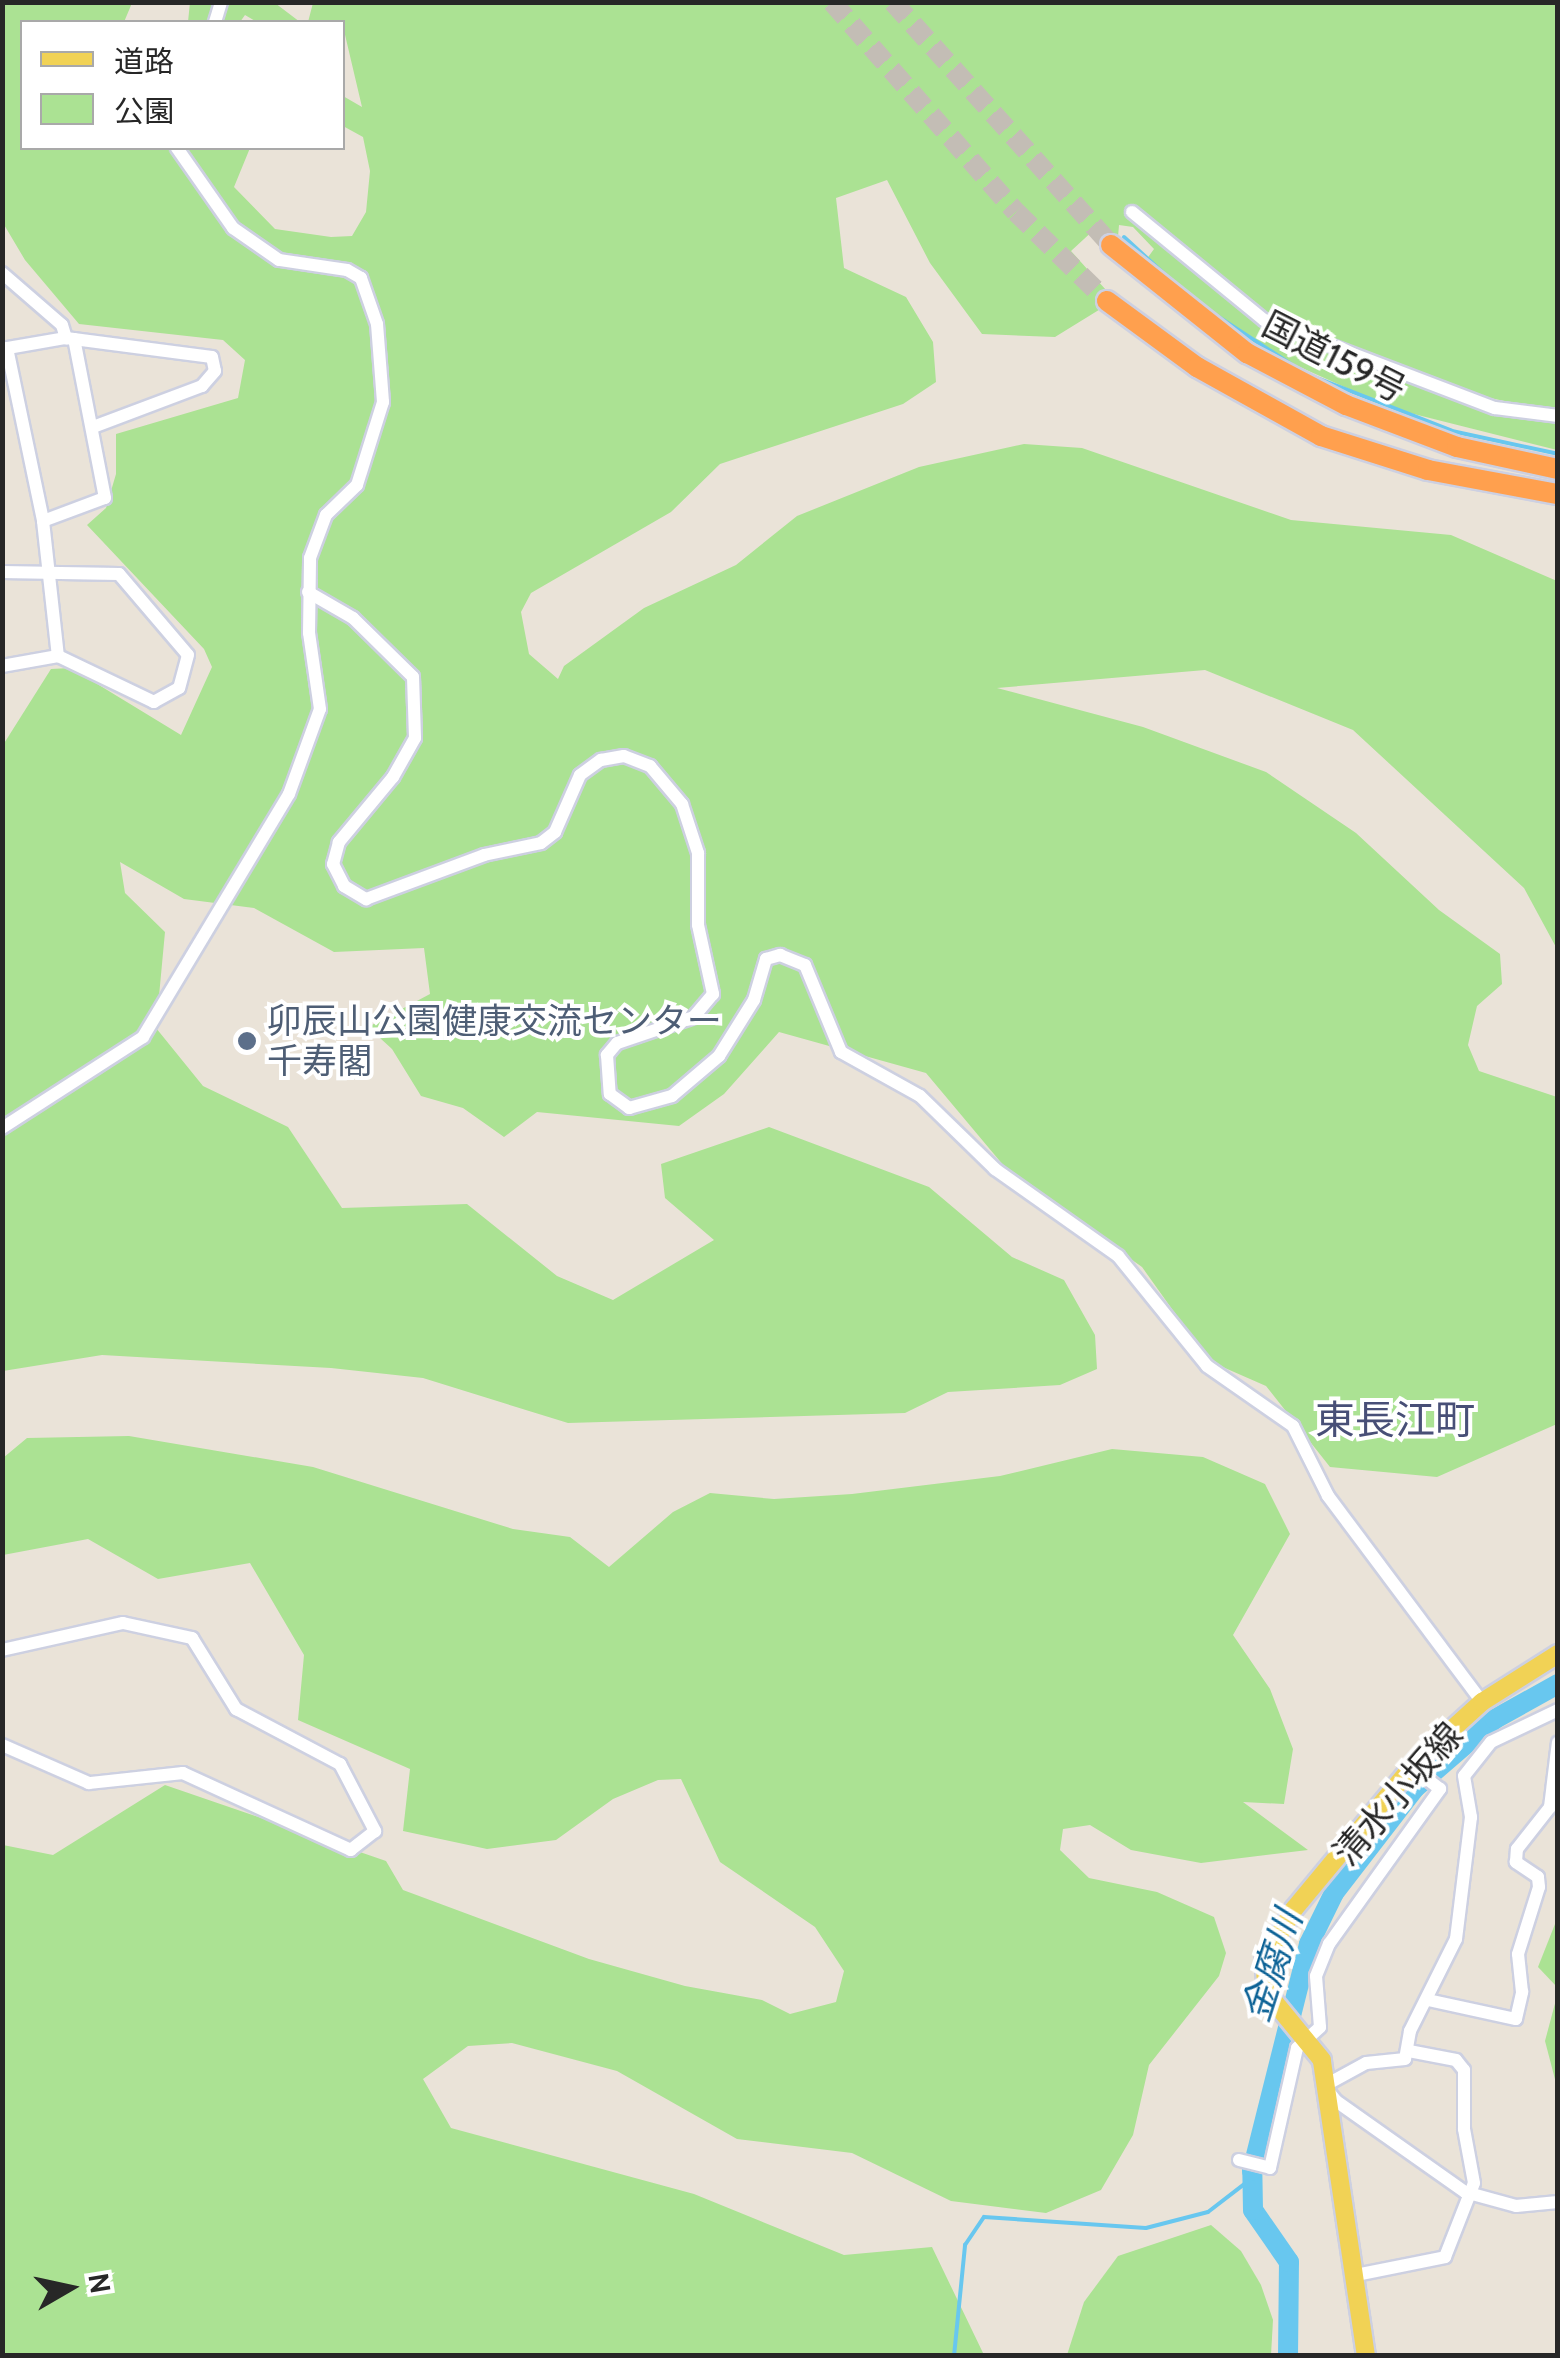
<!DOCTYPE html>
<meta charset="utf-8">
<style>
body{margin:0}
#map{position:relative;width:1560px;height:2358px;overflow:hidden;background:#eae3d8;font-family:Cabin,"Noto Sans JP",sans-serif}
div>[style]{position:absolute}
[style*='--x']{left:calc(var(--x)*1px);top:calc(var(--y)*1px);width:calc(var(--w)*1px);rotate:calc(var(--a)*1deg)}
.green>*{inset:0;background:#abe293}
.stream>*{height:4px;margin:-2px;padding:0 2px;transform-origin:2px;border-radius:2px;background:#68c7ef}
.river>*{height:20px;margin:-10px;padding:0 10px;transform-origin:10px;border-radius:10px;background:#68c7ef}
.highway-tunnel>*{height:20px;margin-top:-10px;transform-origin:0;background:repeating-linear-gradient(90deg,#c3bdb5 0 20px,transparent 0 30px)}
.roads{filter:drop-shadow(2px 0 #cdd0e1) drop-shadow(-2px 0 #cdd0e1) drop-shadow(0 2px #cdd0e1) drop-shadow(0 -2px #cdd0e1)}
.minor>*{height:12px;margin:-6px;padding:0 6px;transform-origin:6px;border-radius:6px;background:#fff}
.major>*{height:18px;margin:-9px;padding:0 9px;transform-origin:9px;border-radius:9px;background:#f1d255}
.highway>*{height:20px;margin:-10px;padding:0 10px;transform-origin:10px;border-radius:10px;background:#ffa04e}
.dots>*{width:28px;height:28px;translate:-50% -50%;box-sizing:border-box;border:5px solid #fff;border-radius:50%}
span{translate:-50% -50%;white-space:nowrap;text-align:center;line-height:1.15;-webkit-text-stroke:8px #fff;paint-order:stroke}
.street-label{font-size:35px;color:#272727}
.service-label{font-size:35px;color:#4e5e75}
.left{translate:0 -50%;text-align:left}
.water-label{font-size:38px;color:#0c6296;font-style:italic}
.quarter-label{font-size:40px;color:#484f77}
.frame{position:absolute;inset:0;border:5px solid #272727;pointer-events:none}
.legend{position:absolute;left:20px;top:20px;width:325px;height:130px;box-sizing:border-box;background:#fff;border:2px solid #a9a9a9;margin:0;padding:12px 18px;list-style:none;font-size:30px;color:#272727}
.legend li{display:flex;align-items:center;gap:20px;height:50px}
.legend b{width:50px;border:2px solid #a9a9a9}
.north{position:absolute;left:20px;top:2238px;width:100px;height:100px;-webkit-text-stroke:8px #fff;paint-order:stroke;rotate:81deg;font-size:28px;font-weight:700;line-height:40px;text-align:center;color:#272727}
.north::after{content:'';display:block;margin:auto;width:35px;height:45px;background:#272727;clip-path:polygon(50% 0,100% 100%,50% 72%,0 100%)}
</style>
<div id="map">
<div class="green">
<i style="clip-path:polygon(190px 2px,275px 3px,300px 22px,257px 22px,245px 15px,240px 22px,188px 22px)"></i>
<i style="clip-path:polygon(3px 3px,132px 3px,124px 22px,22px 22px,22px 148px,250px 148px,234px 187px,275px 229px,331px 237px,352px 236px,366px 212px,370px 171px,363px 137px,343px 126px,343px 96px,362px 107px,342px 22px,308px 22px,313px 3px,1557px 3px,1557px 412px,1452px 390px,1257px 314px,1134px 217px,1245px 311px,1385px 372px,1557px 419px,1557px 450px,1394px 409px,1293px 364px,1226px 325px,1146px 260px,1154px 249px,1133px 227px,1119px 225px,1118px 237px,1097px 227px,1071px 251px,1115px 300px,1055px 337px,982px 334px,930px 263px,887px 180px,836px 198px,844px 268px,906px 297px,933px 342px,936px 382px,903px 404px,720px 464px,671px 512px,531px 593px,521px 612px,529px 654px,558px 679px,564px 666px,644px 608px,736px 565px,797px 516px,919px 467px,1024px 444px,1082px 448px,1291px 520px,1451px 535px,1557px 581px,1557px 949px,1524px 888px,1353px 730px,1205px 670px,997px 688px,1143px 727px,1266px 772px,1356px 833px,1439px 910px,1500px 954px,1502px 984px,1477px 1006px,1468px 1045px,1479px 1071px,1557px 1097px,1557px 1424px,1437px 1477px,1330px 1467px,1266px 1386px,1209px 1361px,1142px 1267px,1009px 1172px,926px 1073px,779px 1032px,724px 1094px,679px 1126px,537px 1112px,504px 1137px,463px 1108px,421px 1096px,392px 1049px,368px 1027px,430px 994px,424px 948px,334px 952px,254px 908px,184px 899px,120px 862px,125px 893px,165px 932px,156px 1028px,203px 1086px,288px 1127px,342px 1208px,467px 1204px,557px 1276px,613px 1300px,714px 1240px,665px 1198px,661px 1164px,769px 1127px,929px 1187px,1012px 1257px,1064px 1280px,1095px 1335px,1097px 1369px,1060px 1385px,948px 1392px,905px 1413px,568px 1423px,423px 1378px,331px 1368px,102px 1355px,3px 1371px,3px 745px,51px 669px,71px 668px,181px 735px,212px 667px,204px 649px,87px 525px,106px 508px,116px 474px,116px 434px,238px 398px,245px 360px,223px 340px,79px 324px,25px 260px,3px 223px)"></i>
<i style="clip-path:polygon(129px 1436px,313px 1467px,513px 1529px,570px 1537px,609px 1567px,673px 1512px,710px 1493px,774px 1499px,852px 1494px,1000px 1476px,1112px 1449px,1203px 1457px,1265px 1484px,1290px 1534px,1233px 1635px,1270px 1689px,1293px 1749px,1284px 1804px,1243px 1802px,1308px 1850px,1201px 1863px,1131px 1850px,1090px 1825px,1063px 1829px,1060px 1850px,1089px 1878px,1157px 1892px,1214px 1917px,1226px 1953px,1219px 1976px,1149px 2065px,1133px 2135px,1101px 2190px,1046px 2213px,951px 2201px,852px 2153px,737px 2139px,617px 2071px,512px 2043px,468px 2046px,423px 2079px,451px 2128px,694px 2194px,844px 2255px,932px 2247px,984px 2355px,3px 2355px,3px 1845px,53px 1855px,165px 1785px,386px 1861px,403px 1890px,589px 1959px,685px 1986px,762px 2000px,790px 2014px,836px 2002px,844px 1971px,815px 1927px,720px 1862px,681px 1779px,658px 1780px,613px 1799px,556px 1840px,487px 1849px,403px 1831px,410px 1769px,298px 1720px,304px 1655px,250px 1563px,158px 1579px,88px 1539px,3px 1555px,3px 1458px,27px 1438px)"></i>
<i style="clip-path:polygon(1557px 1919px,1557px 1987px,1538px 1967px)"></i>
<i style="clip-path:polygon(1557px 1996px,1557px 2087px,1545px 2041px)"></i>
<i style="clip-path:polygon(1211px 2225px,1241px 2251px,1261px 2285px,1273px 2320px,1271px 2355px,1067px 2355px,1084px 2302px,1118px 2256px)"></i>
</div>
<div class="stream">
<i style="--x:1124;--y:237;--w:65;--a:42.5"></i>
<i style="--x:1211;--y:312;--w:110;--a:33.1"></i>
<i style="--x:1312;--y:376;--w:150;--a:21.4"></i>
<i style="--x:1452;--y:431;--w:108;--a:12.2"></i>
<i style="--x:954;--y:2356;--w:112;--a:-84.3"></i>
<i style="--x:965;--y:2245;--w:34;--a:-56"></i>
<i style="--x:984;--y:2217;--w:162;--a:3.9"></i>
<i style="--x:1146;--y:2228;--w:64;--a:-14.5"></i>
<i style="--x:1208;--y:2212;--w:49;--a:-37.6"></i>
<i style="--x:1247;--y:2182;--w:6;--a:51"></i>
</div>
<div class="river">
<i style="--x:1288;--y:2356;--w:94;--a:-89.4"></i>
<i style="--x:1289;--y:2262;--w:63;--a:-124.7"></i>
<i style="--x:1253;--y:2210;--w:39;--a:-91"></i>
<i style="--x:1252;--y:2171;--w:234;--a:-75.9"></i>
<i style="--x:1309;--y:1944;--w:57;--a:-63.9"></i>
<i style="--x:1334;--y:1893;--w:133;--a:-52.4"></i>
<i style="--x:1415;--y:1788;--w:106;--a:-40.8"></i>
<i style="--x:1495;--y:1719;--w:72;--a:-29.1"></i>
</div>
<div class="highway-tunnel">
<i style="--x:832;--y:2;--w:279;--a:48.8"></i>
<i style="--x:1016;--y:212;--w:127;--a:44.4"></i>
<i style="--x:893;--y:2;--w:326;--a:48.1"></i>
</div>
<div class="roads">
<div class="minor">
<i style="--x:215;--y:22;--w:21;--a:-73"></i>
<i style="--x:1132;--y:212;--w:171;--a:39.3"></i>
<i style="--x:1264;--y:320;--w:247;--a:20.9"></i>
<i style="--x:1495;--y:408;--w:64;--a:7.2"></i>
<i style="--x:2;--y:273;--w:79;--a:40.9"></i>
<i style="--x:62;--y:325;--w:14;--a:73"></i>
<i style="--x:7;--y:348;--w:177;--a:78.2"></i>
<i style="--x:43;--y:521;--w:136;--a:83.7"></i>
<i style="--x:2;--y:349;--w:65;--a:-9.8"></i>
<i style="--x:66;--y:338;--w:147;--a:7.4"></i>
<i style="--x:212;--y:357;--w:14;--a:78"></i>
<i style="--x:215;--y:371;--w:20;--a:131"></i>
<i style="--x:202;--y:386;--w:116;--a:159.4"></i>
<i style="--x:43;--y:521;--w:66;--a:-20.4"></i>
<i style="--x:105;--y:498;--w:162;--a:-101"></i>
<i style="--x:2;--y:572;--w:117;--a:1"></i>
<i style="--x:119;--y:574;--w:106;--a:49.6"></i>
<i style="--x:188;--y:655;--w:34;--a:105"></i>
<i style="--x:179;--y:688;--w:29;--a:151"></i>
<i style="--x:154;--y:702;--w:106;--a:-154.4"></i>
<i style="--x:58;--y:656;--w:57;--a:169.9"></i>
<i style="--x:308;--y:592;--w:52;--a:30"></i>
<i style="--x:353;--y:618;--w:84;--a:44.5"></i>
<i style="--x:413;--y:677;--w:61;--a:88.1"></i>
<i style="--x:415;--y:738;--w:45;--a:119.4"></i>
<i style="--x:393;--y:777;--w:85;--a:129.7"></i>
<i style="--x:339;--y:842;--w:23;--a:105"></i>
<i style="--x:333;--y:864;--w:25;--a:63"></i>
<i style="--x:344;--y:886;--w:26;--a:31"></i>
<i style="--x:366;--y:899;--w:126;--a:-20.4"></i>
<i style="--x:484;--y:855;--w:58;--a:-11.9"></i>
<i style="--x:541;--y:843;--w:18;--a:-38"></i>
<i style="--x:555;--y:832;--w:62;--a:-66.3"></i>
<i style="--x:580;--y:775;--w:26;--a:-36"></i>
<i style="--x:601;--y:760;--w:23;--a:-10"></i>
<i style="--x:624;--y:756;--w:28;--a:21"></i>
<i style="--x:650;--y:766;--w:50;--a:49.9"></i>
<i style="--x:682;--y:804;--w:52;--a:71.9"></i>
<i style="--x:698;--y:853;--w:72;--a:90"></i>
<i style="--x:698;--y:925;--w:71;--a:77.7"></i>
<i style="--x:713;--y:994;--w:30;--a:130"></i>
<i style="--x:694;--y:1017;--w:81;--a:161.3"></i>
<i style="--x:617;--y:1043;--w:16;--a:130"></i>
<i style="--x:607;--y:1055;--w:39;--a:86"></i>
<i style="--x:610;--y:1094;--w:24;--a:36"></i>
<i style="--x:629;--y:1108;--w:45;--a:-15.6"></i>
<i style="--x:672;--y:1096;--w:62;--a:-40.4"></i>
<i style="--x:719;--y:1056;--w:66;--a:-58"></i>
<i style="--x:754;--y:1000;--w:43;--a:-73.7"></i>
<i style="--x:766;--y:959;--w:15;--a:-16"></i>
<i style="--x:780;--y:955;--w:27;--a:22"></i>
<i style="--x:805;--y:965;--w:94;--a:67.5"></i>
<i style="--x:841;--y:1052;--w:90;--a:29.1"></i>
<i style="--x:920;--y:1096;--w:105;--a:44.2"></i>
<i style="--x:995;--y:1169;--w:151;--a:35.3"></i>
<i style="--x:1118;--y:1256;--w:141;--a:51"></i>
<i style="--x:1207;--y:1366;--w:105;--a:34.9"></i>
<i style="--x:1293;--y:1426;--w:78;--a:63.4"></i>
<i style="--x:1328;--y:1496;--w:257;--a:53.2"></i>
<i style="--x:2;--y:1128;--w:168;--a:-32.8"></i>
<i style="--x:143;--y:1037;--w:283;--a:-59"></i>
<i style="--x:289;--y:794;--w:90;--a:-70"></i>
<i style="--x:320;--y:709;--w:77;--a:-98.2"></i>
<i style="--x:309;--y:633;--w:75;--a:-89.2"></i>
<i style="--x:310;--y:558;--w:46;--a:-69.6"></i>
<i style="--x:326;--y:515;--w:43;--a:-44.1"></i>
<i style="--x:357;--y:485;--w:87;--a:-72.6"></i>
<i style="--x:383;--y:402;--w:78;--a:-94.4"></i>
<i style="--x:377;--y:324;--w:49;--a:-109.2"></i>
<i style="--x:361;--y:278;--w:16;--a:-150"></i>
<i style="--x:347;--y:270;--w:69;--a:-171.6"></i>
<i style="--x:279;--y:260;--w:56;--a:-145.2"></i>
<i style="--x:233;--y:228;--w:98;--a:-125"></i>
<i style="--x:2;--y:1650;--w:124;--a:-12.6"></i>
<i style="--x:123;--y:1623;--w:71;--a:12.3"></i>
<i style="--x:192;--y:1638;--w:84;--a:58.2"></i>
<i style="--x:236;--y:1709;--w:118;--a:27.9"></i>
<i style="--x:340;--y:1764;--w:76;--a:62.4"></i>
<i style="--x:375;--y:1831;--w:31;--a:142"></i>
<i style="--x:351;--y:1850;--w:185;--a:-155.4"></i>
<i style="--x:183;--y:1773;--w:95;--a:173.9"></i>
<i style="--x:89;--y:1783;--w:95;--a:-156.4"></i>
<i style="--x:1558;--y:1710;--w:74;--a:154.5"></i>
<i style="--x:1491;--y:1742;--w:43;--a:128.5"></i>
<i style="--x:1464;--y:1776;--w:42;--a:80.3"></i>
<i style="--x:1471;--y:1817;--w:123;--a:97"></i>
<i style="--x:1456;--y:1939;--w:103;--a:116.6"></i>
<i style="--x:1410;--y:2031;--w:28;--a:100"></i>
<i style="--x:1405;--y:2059;--w:39;--a:174"></i>
<i style="--x:1366;--y:2063;--w:48;--a:151.3"></i>
<i style="--x:1324;--y:2086;--w:19;--a:51"></i>
<i style="--x:1336;--y:2101;--w:158;--a:35.2"></i>
<i style="--x:1465;--y:2192;--w:53;--a:15.4"></i>
<i style="--x:1516;--y:2206;--w:42;--a:-5.4"></i>
<i style="--x:1428;--y:2000;--w:90;--a:12.2"></i>
<i style="--x:1516;--y:2019;--w:28;--a:-77"></i>
<i style="--x:1522;--y:1992;--w:38;--a:-96"></i>
<i style="--x:1518;--y:1954;--w:70;--a:-72.6"></i>
<i style="--x:1539;--y:1887;--w:10;--a:-96"></i>
<i style="--x:1538;--y:1877;--w:27;--a:-146"></i>
<i style="--x:1516;--y:1862;--w:13;--a:-86"></i>
<i style="--x:1517;--y:1849;--w:53;--a:-51.8"></i>
<i style="--x:1550;--y:1807;--w:65;--a:-83"></i>
<i style="--x:1239;--y:2160;--w:32;--a:14"></i>
<i style="--x:1270;--y:2168;--w:123;--a:-77.3"></i>
<i style="--x:1297;--y:2048;--w:31;--a:-42"></i>
<i style="--x:1320;--y:2027;--w:51;--a:-94.5"></i>
<i style="--x:1316;--y:1976;--w:35;--a:-68"></i>
<i style="--x:1329;--y:1944;--w:191;--a:-54.4"></i>
<i style="--x:1440;--y:1789;--w:33;--a:-142"></i>
<i style="--x:1414;--y:1769;--w:7;--a:-74"></i>
<i style="--x:1356;--y:2275;--w:91;--a:-11.4"></i>
<i style="--x:1445;--y:2257;--w:79;--a:-68.6"></i>
<i style="--x:1474;--y:2183;--w:55;--a:-100.5"></i>
<i style="--x:1464;--y:2129;--w:59;--a:-90"></i>
<i style="--x:1464;--y:2070;--w:13;--a:-129"></i>
<i style="--x:1456;--y:2060;--w:48;--a:-169.2"></i>
</div>
<div class="major">
<i style="--x:1366;--y:2356;--w:299;--a:-98.5"></i>
<i style="--x:1322;--y:2060;--w:87;--a:-129.4"></i>
<i style="--x:1267;--y:1993;--w:32;--a:-95"></i>
<i style="--x:1264;--y:1961;--w:60;--a:-60"></i>
<i style="--x:1294;--y:1909;--w:191;--a:-50.3"></i>
<i style="--x:1416;--y:1762;--w:89;--a:-42.3"></i>
<i style="--x:1482;--y:1702;--w:90;--a:-32.3"></i>
</div>
<div class="highway">
<i style="--x:1111;--y:245;--w:174;--a:38.5"></i>
<i style="--x:1247;--y:353;--w:112;--a:27.7"></i>
<i style="--x:1346;--y:405;--w:119;--a:20.7"></i>
<i style="--x:1457;--y:447;--w:103;--a:12.3"></i>
<i style="--x:1107;--y:301;--w:112;--a:36.3"></i>
<i style="--x:1197;--y:367;--w:142;--a:29.1"></i>
<i style="--x:1321;--y:436;--w:112;--a:17.6"></i>
<i style="--x:1428;--y:470;--w:132;--a:10.5"></i>
</div>
</div>
<div class="dots">
<i style="left:247px;top:1041px;background:#5c6f8a"></i>
</div>
<div class="street-label">
<span style="left:1334px;top:357px;rotate:27deg">国道159号</span>
<span style="left:1398px;top:1794px;rotate:-49deg">清水小坂線</span>
</div>
<div class="service-label">
<span class="left" style="left:267px;top:1041px">卯辰山公園健康交流センター<br>千寿閣</span>
</div>
<div class="water-label">
<span style="left:1272px;top:1966px;rotate:-72deg">金腐川</span>
</div>
<div class="quarter-label">
<span style="left:1395px;top:1420px">東長江町</span>
</div>
<div class="frame"></div>
<ul class="legend">
<li><b style="height:12px;background:#f1d255"></b>道路</li>
<li><b style="height:28px;background:#abe293"></b>公園</li>
</ul>
<div class="north">N</div>
</div>
